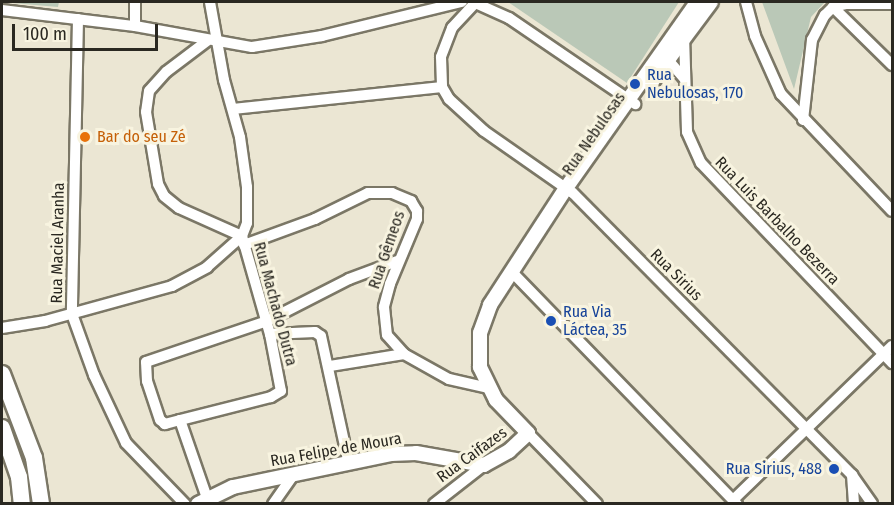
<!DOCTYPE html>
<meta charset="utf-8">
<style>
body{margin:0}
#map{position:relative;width:894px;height:505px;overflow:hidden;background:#ebe6d3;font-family:"Fira Sans Condensed",sans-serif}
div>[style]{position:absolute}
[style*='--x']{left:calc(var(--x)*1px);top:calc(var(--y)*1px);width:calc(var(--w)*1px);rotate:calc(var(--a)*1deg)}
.green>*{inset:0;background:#bac8b7}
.roads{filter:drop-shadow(2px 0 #7b7766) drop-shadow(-2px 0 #7b7766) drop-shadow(0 2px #7b7766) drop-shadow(0 -2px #7b7766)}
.minor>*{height:10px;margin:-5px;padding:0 5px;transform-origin:5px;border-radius:5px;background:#fff}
.tertiary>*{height:14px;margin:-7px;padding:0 7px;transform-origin:7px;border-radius:7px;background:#fff}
.secondary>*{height:16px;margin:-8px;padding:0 8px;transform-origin:8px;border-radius:8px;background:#fff}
.dots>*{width:16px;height:16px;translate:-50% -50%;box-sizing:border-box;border:3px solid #f8f4e0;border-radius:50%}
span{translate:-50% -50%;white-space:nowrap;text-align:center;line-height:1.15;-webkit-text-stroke:6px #f8f4e0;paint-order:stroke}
.transit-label{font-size:16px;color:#164399}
.left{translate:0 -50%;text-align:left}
.right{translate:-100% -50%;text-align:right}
.street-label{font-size:16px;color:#2a2821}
.food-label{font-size:16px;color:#c56008}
.frame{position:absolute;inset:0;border:3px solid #2a2821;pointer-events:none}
.scale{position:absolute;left:12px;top:24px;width:146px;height:27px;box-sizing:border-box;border:3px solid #2a2821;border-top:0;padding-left:8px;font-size:18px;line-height:21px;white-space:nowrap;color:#2a2821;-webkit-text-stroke:4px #f8f4e0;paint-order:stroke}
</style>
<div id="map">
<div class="green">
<i style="clip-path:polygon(2px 2px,59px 2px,58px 7px)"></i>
<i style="clip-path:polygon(508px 2px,679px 2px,627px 83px)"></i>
<i style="clip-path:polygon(762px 2px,825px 2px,811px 17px,794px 89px)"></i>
</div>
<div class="roads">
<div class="minor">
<i style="--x:135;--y:2;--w:24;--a:90"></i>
<i style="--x:473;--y:2;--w:39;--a:24"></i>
<i style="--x:509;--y:18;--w:153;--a:34.3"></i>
<i style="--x:476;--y:2;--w:35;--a:133"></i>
<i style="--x:452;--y:28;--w:31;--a:111"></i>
<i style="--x:441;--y:57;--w:30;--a:88"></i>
<i style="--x:442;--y:87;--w:14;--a:60"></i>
<i style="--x:449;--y:99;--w:47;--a:42.4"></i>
<i style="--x:484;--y:131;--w:108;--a:34.9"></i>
<i style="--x:573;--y:193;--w:397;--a:45.3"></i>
<i style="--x:852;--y:475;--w:35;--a:55"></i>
<i style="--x:746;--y:2;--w:35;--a:75"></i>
<i style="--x:755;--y:36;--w:64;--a:65.9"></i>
<i style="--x:781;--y:94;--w:161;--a:46.5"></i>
<i style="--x:833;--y:7;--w:83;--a:44.5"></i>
<i style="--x:2;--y:10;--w:134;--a:6.9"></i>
<i style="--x:135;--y:26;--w:119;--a:10.2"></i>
<i style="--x:252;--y:47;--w:71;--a:-8.9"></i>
<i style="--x:322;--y:36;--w:144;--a:-13.7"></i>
<i style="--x:78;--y:19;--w:295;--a:91.2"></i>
<i style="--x:72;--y:314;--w:65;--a:70.2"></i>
<i style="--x:94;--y:375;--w:75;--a:64.8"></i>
<i style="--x:126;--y:443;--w:85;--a:46"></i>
<i style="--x:684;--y:36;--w:96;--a:88.2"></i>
<i style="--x:687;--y:132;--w:34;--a:66"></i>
<i style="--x:701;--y:163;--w:277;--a:46.3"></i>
<i style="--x:207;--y:41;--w:51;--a:142.9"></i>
<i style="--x:166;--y:72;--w:25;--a:132"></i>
<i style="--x:149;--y:91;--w:21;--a:98"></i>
<i style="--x:146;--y:112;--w:73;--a:80.5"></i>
<i style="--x:158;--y:184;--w:13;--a:63"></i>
<i style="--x:164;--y:196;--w:19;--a:39"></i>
<i style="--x:179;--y:208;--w:69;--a:24"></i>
<i style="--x:242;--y:236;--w:102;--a:74.1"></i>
<i style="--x:270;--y:334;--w:58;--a:79.1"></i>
<i style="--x:281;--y:391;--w:12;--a:149"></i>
<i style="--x:271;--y:397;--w:94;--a:165.8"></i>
<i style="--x:180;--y:420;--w:83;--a:70.9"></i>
<i style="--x:663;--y:54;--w:33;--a:49"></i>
<i style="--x:233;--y:109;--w:210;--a:-6"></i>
<i style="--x:803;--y:120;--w:81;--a:-83.6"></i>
<i style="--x:812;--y:40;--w:28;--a:-63"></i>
<i style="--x:825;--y:15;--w:11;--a:-45"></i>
<i style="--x:833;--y:7;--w:13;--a:-13"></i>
<i style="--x:846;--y:4;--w:46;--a:0"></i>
<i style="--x:244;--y:245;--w:76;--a:-20.1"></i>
<i style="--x:315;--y:219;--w:59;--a:-26.1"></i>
<i style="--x:368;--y:193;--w:24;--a:0"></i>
<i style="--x:392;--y:193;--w:21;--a:23"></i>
<i style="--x:411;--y:201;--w:12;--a:59"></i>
<i style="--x:417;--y:211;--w:8;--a:90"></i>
<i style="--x:417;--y:219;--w:70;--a:112.6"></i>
<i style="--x:390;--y:284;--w:24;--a:105"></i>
<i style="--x:384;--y:307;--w:28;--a:84"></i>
<i style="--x:387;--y:335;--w:25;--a:48"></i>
<i style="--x:404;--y:354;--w:51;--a:29.1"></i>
<i style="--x:449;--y:379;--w:41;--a:12.7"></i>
<i style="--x:511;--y:271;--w:325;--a:45.9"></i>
<i style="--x:2;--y:328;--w:44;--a:-9.2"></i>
<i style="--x:45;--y:321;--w:132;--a:-15.4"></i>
<i style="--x:172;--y:286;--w:40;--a:-28"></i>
<i style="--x:207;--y:267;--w:47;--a:-41.5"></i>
<i style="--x:242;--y:236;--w:14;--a:-69"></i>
<i style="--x:247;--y:223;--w:36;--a:-90"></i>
<i style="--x:247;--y:187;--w:50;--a:-98"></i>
<i style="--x:240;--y:137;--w:59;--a:-105.7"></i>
<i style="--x:224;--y:80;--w:79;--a:-100.2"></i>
<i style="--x:270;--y:334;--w:45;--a:-2.5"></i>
<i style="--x:315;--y:332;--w:7;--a:34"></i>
<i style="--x:321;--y:336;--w:131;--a:77.7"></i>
<i style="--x:330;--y:366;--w:75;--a:-9.2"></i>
<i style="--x:180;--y:420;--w:16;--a:165"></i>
<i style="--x:165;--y:424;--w:6;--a:-141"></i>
<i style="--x:160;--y:420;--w:41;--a:-108.4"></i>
<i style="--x:147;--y:381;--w:19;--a:-93"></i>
<i style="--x:146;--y:362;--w:128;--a:-18.7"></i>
<i style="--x:267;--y:321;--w:92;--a:-27.1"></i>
<i style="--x:349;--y:279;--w:51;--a:-20.6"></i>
<i style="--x:528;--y:433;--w:99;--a:45.8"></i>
<i style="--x:852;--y:475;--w:29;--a:86"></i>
<i style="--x:734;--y:499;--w:220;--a:-44.1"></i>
<i style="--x:273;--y:504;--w:35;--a:-55"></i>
<i style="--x:434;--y:504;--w:63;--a:-38"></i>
</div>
<div class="tertiary">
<i style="--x:650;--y:84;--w:102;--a:-53.4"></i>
<i style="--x:198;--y:504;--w:39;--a:-26"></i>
<i style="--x:233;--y:487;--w:161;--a:-11.8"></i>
<i style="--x:391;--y:454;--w:25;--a:-2"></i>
<i style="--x:416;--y:453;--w:69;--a:10"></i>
<i style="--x:484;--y:465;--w:29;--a:-29"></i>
<i style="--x:509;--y:451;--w:26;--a:-43"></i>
<i style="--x:528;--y:433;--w:46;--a:-134.1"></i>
<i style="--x:496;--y:400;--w:37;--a:-116"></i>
<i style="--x:480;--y:367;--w:34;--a:-90"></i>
<i style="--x:480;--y:333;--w:30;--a:-70"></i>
<i style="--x:490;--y:305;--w:140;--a:-57"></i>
<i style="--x:566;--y:188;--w:228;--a:-54.8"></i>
</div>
<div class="secondary">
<i style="--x:2;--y:374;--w:90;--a:69.1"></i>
<i style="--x:34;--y:458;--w:47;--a:81.3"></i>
<i style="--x:2;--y:428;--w:52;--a:70.9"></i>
<i style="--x:19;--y:477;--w:27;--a:84"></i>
</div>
</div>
<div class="dots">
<i style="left:635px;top:84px;background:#1a4fb4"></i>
<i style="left:85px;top:137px;background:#e8710a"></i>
<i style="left:551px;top:321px;background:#1a4fb4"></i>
<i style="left:834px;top:469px;background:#1a4fb4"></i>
</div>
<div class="transit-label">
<span class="left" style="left:647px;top:84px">Rua<br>Nebulosas, 170</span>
<span class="left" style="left:563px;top:321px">Rua Via<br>Láctea, 35</span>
<span class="right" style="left:822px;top:469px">Rua Sirius, 488</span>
</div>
<div class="street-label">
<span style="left:594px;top:134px;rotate:-55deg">Rua Nebulosas</span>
<span style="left:777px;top:221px;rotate:46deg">Rua Luis Barbalho Bezerra</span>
<span style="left:58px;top:243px;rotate:-89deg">Rua Maciel Aranha</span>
<span style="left:387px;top:250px;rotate:-71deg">Rua Gêmeos</span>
<span style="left:676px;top:275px;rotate:45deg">Rua Sirius</span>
<span style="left:275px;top:304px;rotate:75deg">Rua Machado Dutra</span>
<span style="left:336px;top:450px;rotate:-10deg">Rua Felipe de Moura</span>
<span style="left:472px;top:455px;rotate:-36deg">Rua Caifazes</span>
</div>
<div class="food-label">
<span class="left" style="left:97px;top:137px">Bar do seu Zé</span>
</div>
<div class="frame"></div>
<div class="scale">100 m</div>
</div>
